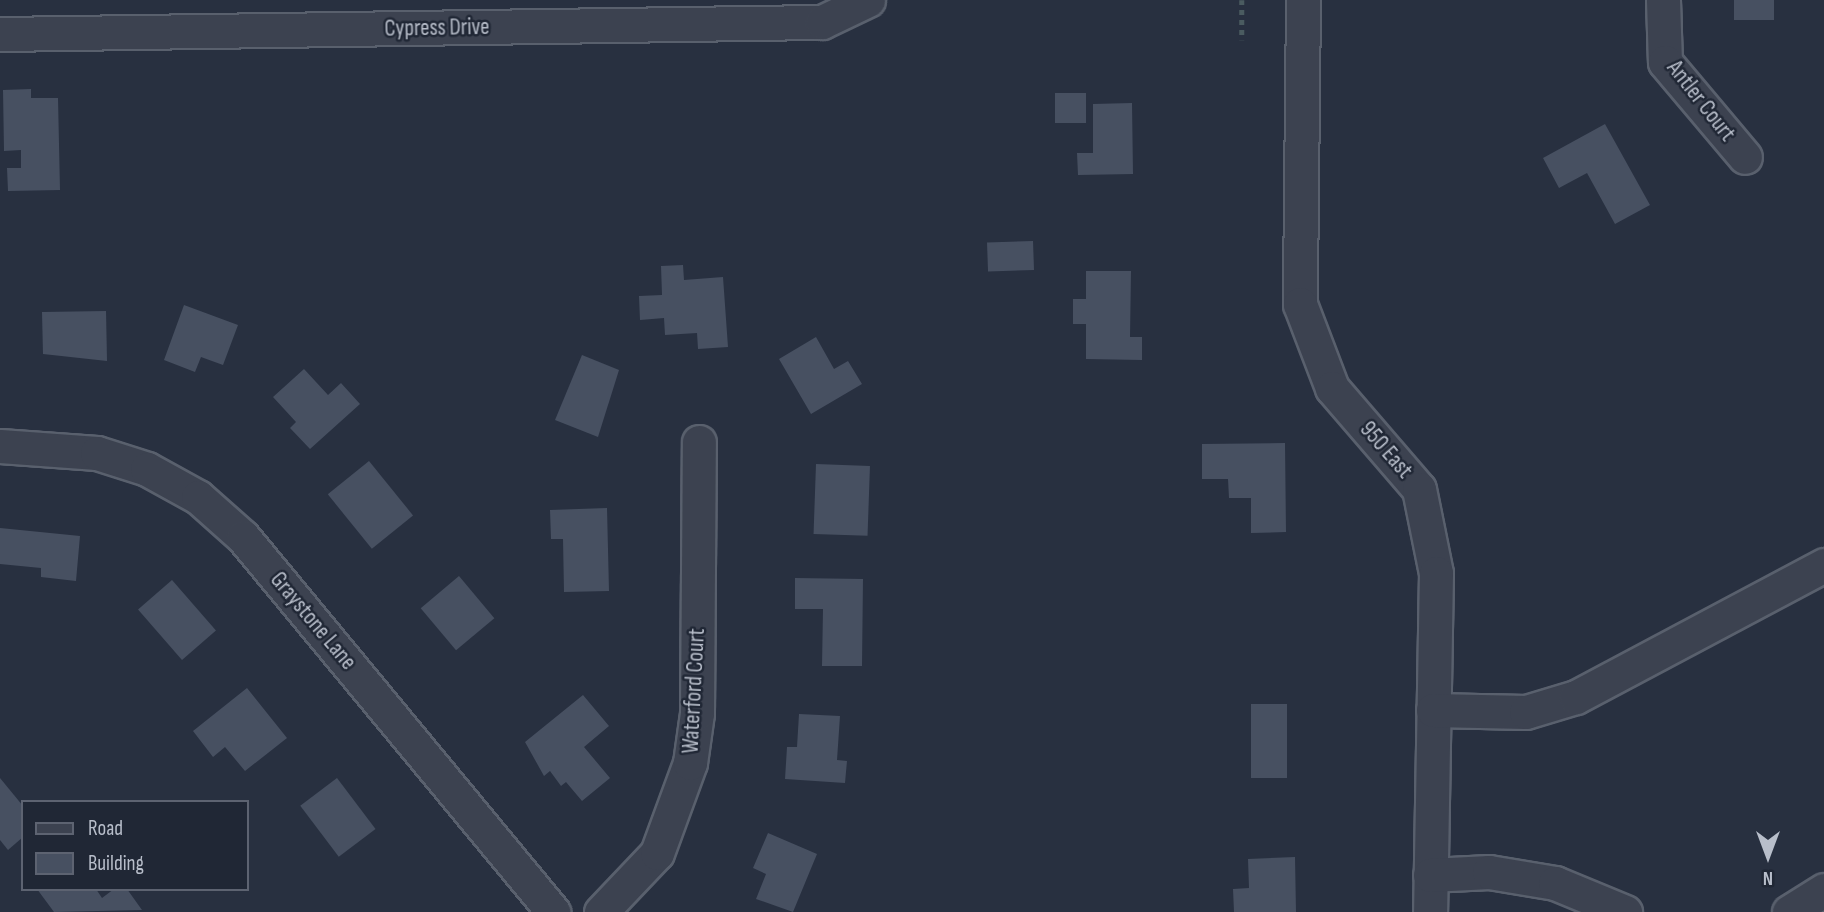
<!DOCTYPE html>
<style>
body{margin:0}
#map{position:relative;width:1824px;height:912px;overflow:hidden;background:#283040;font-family:"Sofia Sans Condensed",sans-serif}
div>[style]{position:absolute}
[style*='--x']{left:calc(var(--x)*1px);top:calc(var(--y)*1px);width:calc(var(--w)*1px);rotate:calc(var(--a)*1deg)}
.building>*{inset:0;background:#475061;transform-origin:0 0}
.path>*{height:4.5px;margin-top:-2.25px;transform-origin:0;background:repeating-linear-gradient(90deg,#4a5b60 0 5px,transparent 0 10px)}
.roads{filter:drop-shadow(2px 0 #59606d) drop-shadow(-2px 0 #59606d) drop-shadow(0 2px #59606d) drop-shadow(0 -2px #59606d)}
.minor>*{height:33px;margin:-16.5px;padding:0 16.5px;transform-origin:16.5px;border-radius:16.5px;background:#3c4250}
span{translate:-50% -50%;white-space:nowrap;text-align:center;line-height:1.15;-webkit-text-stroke:5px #202735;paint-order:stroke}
.street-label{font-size:23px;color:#b8beca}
.legend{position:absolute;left:21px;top:800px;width:228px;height:91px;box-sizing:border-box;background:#202735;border:2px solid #5d6371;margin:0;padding:9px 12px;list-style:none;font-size:21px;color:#b8beca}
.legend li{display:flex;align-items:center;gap:14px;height:35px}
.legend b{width:35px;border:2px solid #5d6371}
.north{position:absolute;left:1733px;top:821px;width:70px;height:70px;-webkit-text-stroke:5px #202735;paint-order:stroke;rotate:180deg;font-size:19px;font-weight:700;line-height:28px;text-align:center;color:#b8beca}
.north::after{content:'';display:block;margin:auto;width:24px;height:32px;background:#b8beca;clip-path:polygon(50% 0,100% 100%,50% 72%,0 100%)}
</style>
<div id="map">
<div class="building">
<i style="left:1734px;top:0;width:40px;height:20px"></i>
<i style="clip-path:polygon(31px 89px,31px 98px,58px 98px,60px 190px,8px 191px,7px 168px,21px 168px,21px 150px,4px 151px,3px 90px)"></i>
<i style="left:1055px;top:93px;width:31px;height:30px"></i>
<i style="clip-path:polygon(1132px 103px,1133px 174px,1078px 175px,1077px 153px,1093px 153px,1093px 104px)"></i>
<i style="clip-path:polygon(1605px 124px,1650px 205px,1615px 224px,1587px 173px,1559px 188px,1543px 158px)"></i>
<i style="left:1033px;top:241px;width:29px;height:46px;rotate:88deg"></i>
<i style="clip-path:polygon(683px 265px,684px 280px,723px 277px,728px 347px,698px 349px,697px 333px,665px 335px,664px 318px,640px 320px,639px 296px,662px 295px,661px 266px)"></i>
<i style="clip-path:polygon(1086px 271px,1131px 271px,1130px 337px,1142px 337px,1142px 360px,1086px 359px,1086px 324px,1073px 324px,1073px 299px,1086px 299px)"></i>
<i style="clip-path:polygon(184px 305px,238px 325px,223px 365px,201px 357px,195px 372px,164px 360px)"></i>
<i style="clip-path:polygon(106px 311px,107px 361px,43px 354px,42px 312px)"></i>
<i style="clip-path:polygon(816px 337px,834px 369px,848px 361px,862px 384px,811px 414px,779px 359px)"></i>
<i style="clip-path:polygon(582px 355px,619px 370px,598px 437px,555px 420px)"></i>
<i style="clip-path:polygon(304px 369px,328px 395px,341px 383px,360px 404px,310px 449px,290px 428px,296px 422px,273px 397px)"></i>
<i style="clip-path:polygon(1285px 443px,1286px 532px,1251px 533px,1251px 498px,1229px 498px,1228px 479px,1202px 479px,1202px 444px)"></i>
<i style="left:369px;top:461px;width:70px;height:53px;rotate:51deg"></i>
<i style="left:816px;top:464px;width:54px;height:70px;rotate:2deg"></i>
<i style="clip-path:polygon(607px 508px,609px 591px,564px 592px,563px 539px,551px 539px,550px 510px)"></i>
<i style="clip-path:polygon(0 528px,80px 536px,76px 581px,41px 577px,41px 568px,0 564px)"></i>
<i style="left:459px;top:576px;width:55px;height:50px;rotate:50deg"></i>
<i style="clip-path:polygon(795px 578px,863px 579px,862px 666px,822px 666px,823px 609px,795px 609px)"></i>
<i style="left:172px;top:580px;width:67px;height:45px;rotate:49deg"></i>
<i style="clip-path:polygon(247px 688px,287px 738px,245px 771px,225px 747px,213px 757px,193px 731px)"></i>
<i style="clip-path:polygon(583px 695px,609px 726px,584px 747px,610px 778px,582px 801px,566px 782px,561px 786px,550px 771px,544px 776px,525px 742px)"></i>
<i style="left:1251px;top:704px;width:36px;height:74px"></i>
<i style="clip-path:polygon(799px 714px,840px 716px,837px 760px,847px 761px,845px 783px,785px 779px,787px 747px,797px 747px)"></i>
<i style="clip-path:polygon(0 778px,23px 806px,23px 837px,8px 850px,0 840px)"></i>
<i style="left:337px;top:778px;width:64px;height:46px;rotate:53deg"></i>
<i style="clip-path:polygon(768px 833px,817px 854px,793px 912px,756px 899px,766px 874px,753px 868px)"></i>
<i style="clip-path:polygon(1295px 857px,1296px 912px,1234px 912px,1233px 889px,1249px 888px,1248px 859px)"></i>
<i style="clip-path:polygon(37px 889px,96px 889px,102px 898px,114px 889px,127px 889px,142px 910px,54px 912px)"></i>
</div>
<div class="path">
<i style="--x:1242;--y:0;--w:40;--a:90"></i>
</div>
<div class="roads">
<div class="minor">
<i style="--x:1303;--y:0;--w:304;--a:90.6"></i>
<i style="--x:1300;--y:304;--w:90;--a:69.1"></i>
<i style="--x:1332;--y:388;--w:133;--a:49.3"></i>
<i style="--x:1419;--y:489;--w:86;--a:78.6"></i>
<i style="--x:1436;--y:573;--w:339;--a:91"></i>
<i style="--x:1663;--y:0;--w:62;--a:88.2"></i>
<i style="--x:1665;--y:62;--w:124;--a:49.9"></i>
<i style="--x:0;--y:34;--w:822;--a:-0.84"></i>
<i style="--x:822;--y:22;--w:51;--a:-25.6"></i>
<i style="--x:0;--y:446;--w:97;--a:4.1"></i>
<i style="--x:97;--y:453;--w:52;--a:17.7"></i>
<i style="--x:147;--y:469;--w:58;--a:28.8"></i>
<i style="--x:198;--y:497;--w:60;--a:41.6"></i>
<i style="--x:243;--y:537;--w:487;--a:50.4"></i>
<i style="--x:1433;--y:710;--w:93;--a:1.2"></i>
<i style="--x:1526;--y:712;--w:52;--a:-16.7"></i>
<i style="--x:1576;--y:697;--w:281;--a:-28"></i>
<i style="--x:1430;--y:875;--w:59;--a:-2.9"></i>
<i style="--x:1489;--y:872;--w:67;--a:9.5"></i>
<i style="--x:1555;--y:883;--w:76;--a:22.5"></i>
<i style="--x:601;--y:912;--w:81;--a:-46.5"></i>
<i style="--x:657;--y:853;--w:96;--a:-69.9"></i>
<i style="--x:690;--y:763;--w:50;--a:-82"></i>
<i style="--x:697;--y:713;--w:271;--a:-89.6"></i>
<i style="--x:1789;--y:912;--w:41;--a:-32.2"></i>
</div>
</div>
<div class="street-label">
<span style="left:437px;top:28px;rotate:-1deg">Cypress Drive</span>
<span style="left:1701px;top:101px;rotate:52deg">Antler Court</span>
<span style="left:1386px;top:450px;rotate:49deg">950 East</span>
<span style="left:313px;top:621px;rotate:50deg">Graystone Lane</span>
<span style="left:694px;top:691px;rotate:-87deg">Waterford Court</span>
</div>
<ul class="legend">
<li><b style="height:9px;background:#3c4250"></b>Road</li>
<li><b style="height:19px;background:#475061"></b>Building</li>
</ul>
<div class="north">N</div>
</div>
